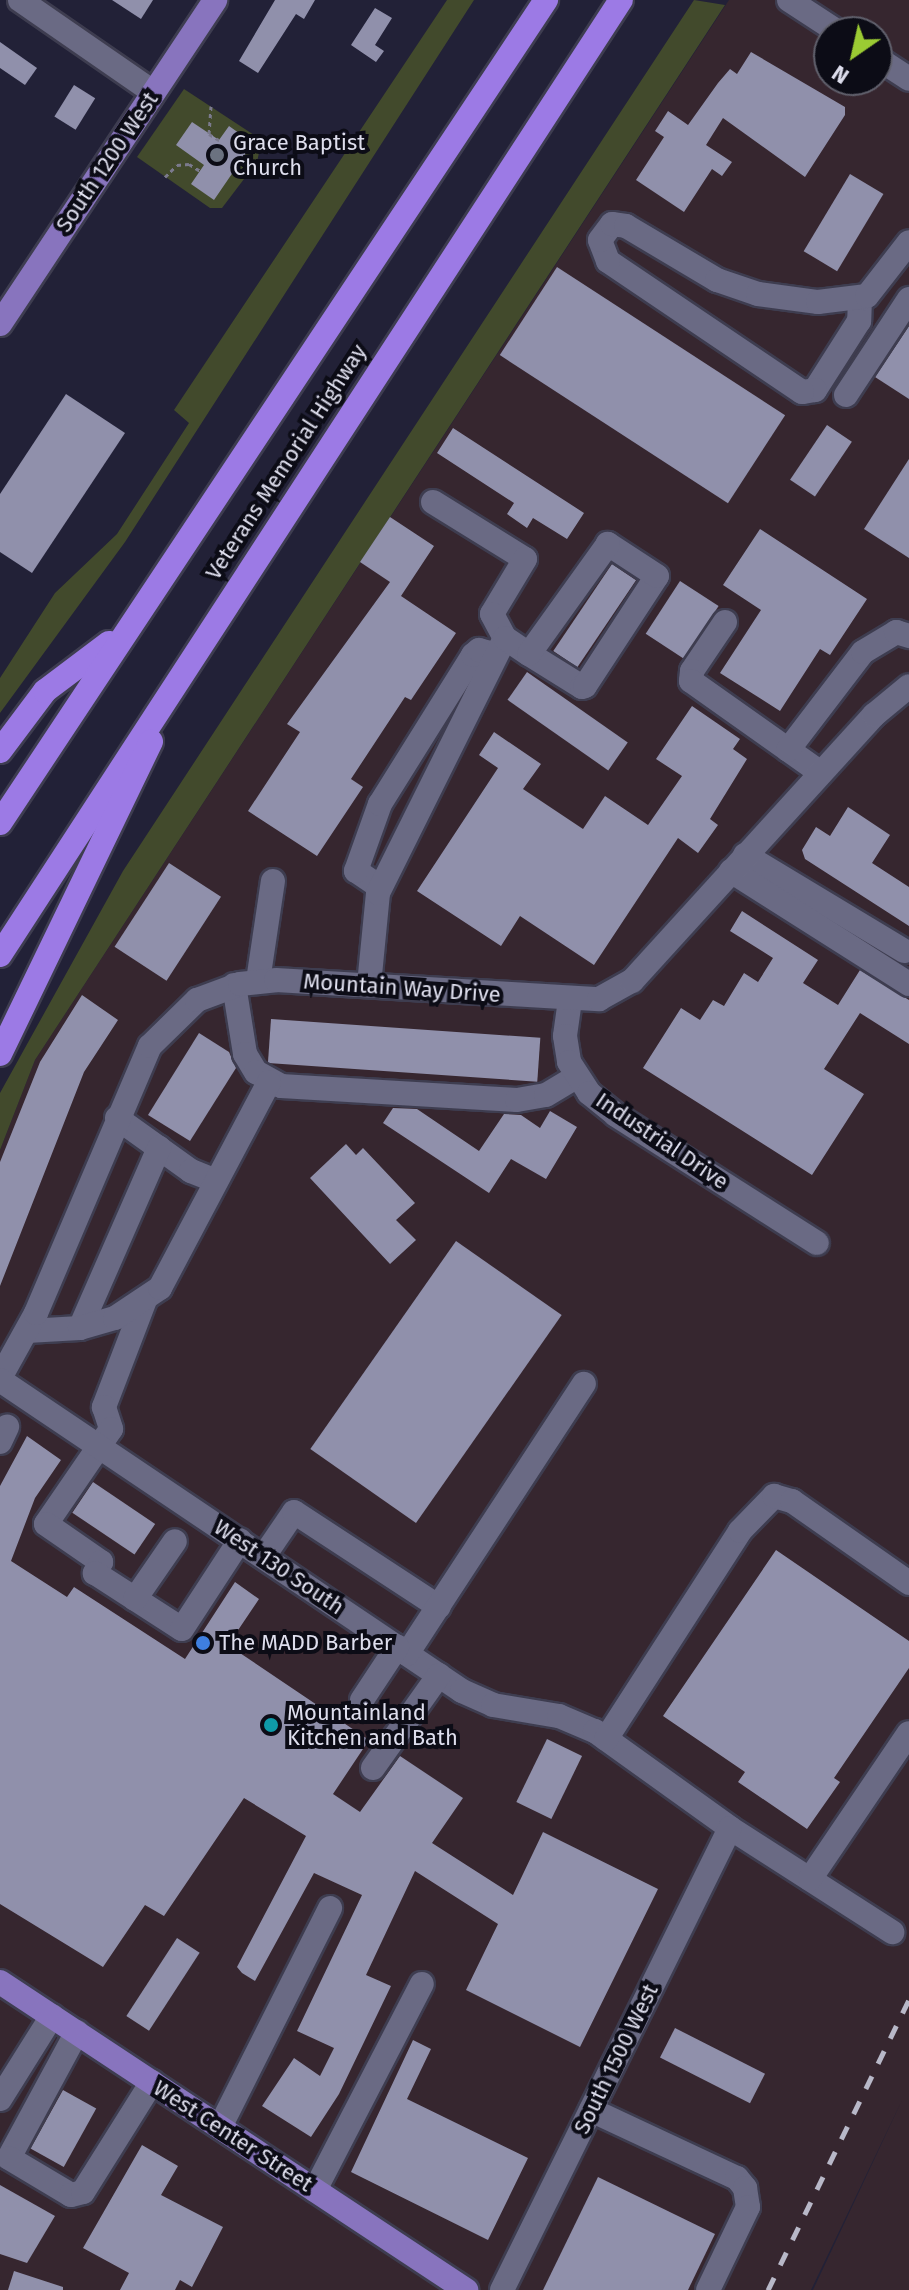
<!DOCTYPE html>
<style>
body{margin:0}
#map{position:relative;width:909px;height:2290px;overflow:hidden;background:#222137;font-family:"Fira Sans",sans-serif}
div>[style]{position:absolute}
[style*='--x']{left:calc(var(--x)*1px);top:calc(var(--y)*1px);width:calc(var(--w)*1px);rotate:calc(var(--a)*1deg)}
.industrial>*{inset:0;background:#36262f}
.green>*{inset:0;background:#424a2c}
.building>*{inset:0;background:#9090ab;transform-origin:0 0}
.path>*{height:3px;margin-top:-1.5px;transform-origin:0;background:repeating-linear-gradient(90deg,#7b7a8d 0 4px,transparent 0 8px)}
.roads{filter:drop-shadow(2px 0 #3e3d50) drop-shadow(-2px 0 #3e3d50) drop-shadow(0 2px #3e3d50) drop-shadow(0 -2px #3e3d50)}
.minor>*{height:24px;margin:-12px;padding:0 12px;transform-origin:12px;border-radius:12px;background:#6a6a84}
.major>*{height:24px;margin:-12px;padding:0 12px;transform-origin:12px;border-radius:12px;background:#8874be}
.highway>*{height:24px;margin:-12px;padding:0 12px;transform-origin:12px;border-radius:12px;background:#9c7ae5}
.rail>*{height:5px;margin-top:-2.5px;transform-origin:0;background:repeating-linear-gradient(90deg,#b8b8c8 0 14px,transparent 0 28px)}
.dots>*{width:22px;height:22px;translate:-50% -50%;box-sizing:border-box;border:4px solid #0c0c16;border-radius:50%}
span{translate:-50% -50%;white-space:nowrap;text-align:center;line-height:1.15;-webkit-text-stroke:8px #0c0c16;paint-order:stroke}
.poi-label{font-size:22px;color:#dedeed}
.left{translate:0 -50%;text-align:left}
.street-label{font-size:22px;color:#dedeed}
.north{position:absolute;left:813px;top:16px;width:80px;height:80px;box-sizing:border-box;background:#0c0c16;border:2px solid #60606c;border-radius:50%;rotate:214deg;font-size:22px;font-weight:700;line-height:32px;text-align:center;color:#dedeed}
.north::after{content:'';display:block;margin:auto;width:28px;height:36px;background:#9bcb33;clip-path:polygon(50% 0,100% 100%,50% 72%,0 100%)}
</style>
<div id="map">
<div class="industrial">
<i style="clip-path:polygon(evenodd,729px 0,909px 0,909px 2290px,813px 2290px,903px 2098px,811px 2290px,0 2290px,0 1150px,35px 1060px,729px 0,829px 32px,877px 32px,877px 80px,829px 80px,829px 32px)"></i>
</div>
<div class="green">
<i style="clip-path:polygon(447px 0,474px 0,125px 542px,0 713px,0 678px,55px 593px,117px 534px,189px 423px,174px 410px)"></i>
<i style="clip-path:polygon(694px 0,725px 5px,35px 1060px,0 1150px,0 1093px,123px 871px)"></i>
<i style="clip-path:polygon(184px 89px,254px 135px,260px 148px,257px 162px,222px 208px,210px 208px,137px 157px)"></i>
</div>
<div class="building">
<i style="clip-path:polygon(112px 0,153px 0,141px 19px)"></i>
<i style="clip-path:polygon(275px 0,315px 0,304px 19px,296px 14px,258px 73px,239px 61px)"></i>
<i style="clip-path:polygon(375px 8px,392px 18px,375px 45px,384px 51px,376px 62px,351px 45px)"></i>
<i style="clip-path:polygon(0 42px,37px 68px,25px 85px,0 68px)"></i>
<i style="clip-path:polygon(751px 52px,845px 107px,845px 115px,805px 177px,723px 118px,706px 145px,732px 162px,722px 176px,712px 169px,684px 212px,636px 180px,664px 137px,655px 131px,668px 111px,688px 125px,718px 83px,730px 69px,737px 74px)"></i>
<i style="left:74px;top:85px;width:25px;height:37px;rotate:32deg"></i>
<i style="clip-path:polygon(192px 122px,219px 140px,229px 126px,253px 143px,214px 200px,191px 184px,204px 165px,176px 145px)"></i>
<i style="left:850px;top:174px;width:39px;height:90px;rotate:31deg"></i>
<i style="left:557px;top:267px;width:272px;height:105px;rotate:33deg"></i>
<i style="clip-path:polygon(909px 326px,909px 399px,875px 377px)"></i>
<i style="clip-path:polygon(66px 394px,125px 433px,32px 573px,0 552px,0 494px)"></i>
<i style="left:827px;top:425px;width:30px;height:66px;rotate:34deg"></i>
<i style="clip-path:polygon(453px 428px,584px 513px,567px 539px,533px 518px,527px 528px,507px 514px,514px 503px,437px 453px)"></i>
<i style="clip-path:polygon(909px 459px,909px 558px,864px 529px)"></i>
<i style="clip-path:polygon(390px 517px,434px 546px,401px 596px,456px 633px,411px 700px,405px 697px,351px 779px,363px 787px,317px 856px,248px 811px,300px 732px,287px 724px,390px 582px,360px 562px)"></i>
<i style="clip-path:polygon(760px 529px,867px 599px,830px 655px,820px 649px,780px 711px,720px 673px,761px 610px,723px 585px)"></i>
<i style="left:612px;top:564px;width:29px;height:105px;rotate:34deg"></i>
<i style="left:680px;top:581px;width:46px;height:63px;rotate:33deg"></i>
<i style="left:527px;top:672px;width:123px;height:34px;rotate:35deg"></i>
<i style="clip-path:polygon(692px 706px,740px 739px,733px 749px,747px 759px,710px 819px,718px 825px,698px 853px,678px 838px,594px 965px,520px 916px,501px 946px,417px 891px,498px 768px,479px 755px,494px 732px,541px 764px,523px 789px,583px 829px,605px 796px,648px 825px,682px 776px,656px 759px)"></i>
<i style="clip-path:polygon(848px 807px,890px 835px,872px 863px,909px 887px,909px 926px,805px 859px,802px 850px,816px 827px,830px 836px)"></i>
<i style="left:169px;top:863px;width:62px;height:100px;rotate:33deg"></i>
<i style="clip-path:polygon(742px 911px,818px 960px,803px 983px,838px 1005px,860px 970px,909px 1000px,909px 1044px,860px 1013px,824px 1069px,864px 1094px,812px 1175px,643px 1068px,681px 1008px,700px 1020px,713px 1000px,724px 1006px,744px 973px,758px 982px,773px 958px,730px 931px)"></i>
<i style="clip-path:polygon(82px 995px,118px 1020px,84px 1072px,0 1286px,0 1162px,40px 1062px)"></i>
<i style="left:271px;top:1019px;width:270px;height:44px;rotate:4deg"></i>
<i style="clip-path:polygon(199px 1033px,229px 1052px,236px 1068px,190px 1141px,148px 1115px)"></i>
<i style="clip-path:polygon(393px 1108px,417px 1109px,479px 1151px,504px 1114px,521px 1115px,540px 1128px,550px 1111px,577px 1127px,546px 1179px,511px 1159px,489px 1193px,383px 1123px)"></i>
<i style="clip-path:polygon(346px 1144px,356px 1155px,363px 1148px,415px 1203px,396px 1220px,416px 1240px,390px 1264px,310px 1178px)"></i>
<i style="left:456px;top:1241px;width:129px;height:254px;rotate:35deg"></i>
<i style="clip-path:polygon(27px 1436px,61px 1460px,35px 1498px,11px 1561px,67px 1597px,74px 1587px,185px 1659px,235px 1582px,259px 1599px,228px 1645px,369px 1740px,333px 1794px,360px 1812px,400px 1756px,463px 1798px,432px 1843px,513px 1895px,543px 1832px,658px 1889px,580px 2047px,466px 1990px,498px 1924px,415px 1871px,366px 1975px,391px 1986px,339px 2094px,311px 2137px,262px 2106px,294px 2058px,320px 2076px,334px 2048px,297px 2031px,362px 1895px,314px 1873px,255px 1981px,242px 1973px,237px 1967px,306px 1836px,244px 1798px,164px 1916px,145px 1905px,103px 1967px,0 1904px,0 1486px)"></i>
<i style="left:93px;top:1482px;width:75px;height:37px;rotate:34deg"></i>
<i style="clip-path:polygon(776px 1550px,909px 1641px,909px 1668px,834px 1778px,840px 1782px,807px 1829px,738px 1782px,745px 1772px,663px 1716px)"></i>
<i style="left:547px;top:1739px;width:39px;height:70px;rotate:26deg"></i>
<i style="left:177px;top:1938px;width:27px;height:93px;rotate:33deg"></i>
<i style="left:675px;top:2028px;width:101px;height:33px;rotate:27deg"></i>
<i style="clip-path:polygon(413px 2040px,431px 2049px,407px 2099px,528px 2158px,488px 2240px,351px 2172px)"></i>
<i style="left:63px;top:2090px;width:38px;height:67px;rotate:29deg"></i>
<i style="clip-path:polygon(142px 2145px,178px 2166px,161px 2195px,223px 2227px,192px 2287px,180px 2280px,175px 2290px,120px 2290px,129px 2273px,83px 2248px)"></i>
<i style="clip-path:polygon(598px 2177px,715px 2234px,688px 2290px,543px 2290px)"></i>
<i style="clip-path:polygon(0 2185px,55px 2216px,27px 2263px,0 2254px)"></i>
<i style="clip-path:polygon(14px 2271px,63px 2287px,63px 2290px,8px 2290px)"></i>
</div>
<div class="path">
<i style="--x:211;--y:106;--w:28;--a:94"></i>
<i style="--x:209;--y:134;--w:12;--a:31"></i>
<i style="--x:165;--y:177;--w:17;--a:-45"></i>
<i style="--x:177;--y:165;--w:12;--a:-5"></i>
<i style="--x:189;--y:164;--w:13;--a:32"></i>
</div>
<div class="roads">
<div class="minor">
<i style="--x:20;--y:0;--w:162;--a:34.7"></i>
<i style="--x:789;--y:0;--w:59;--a:33.1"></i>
<i style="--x:877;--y:58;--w:38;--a:33"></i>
<i style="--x:860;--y:298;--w:23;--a:92"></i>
<i style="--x:859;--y:321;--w:82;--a:122.5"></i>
<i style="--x:815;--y:390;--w:13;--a:171"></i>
<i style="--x:802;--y:392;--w:234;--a:-146"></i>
<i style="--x:608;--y:261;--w:22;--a:-111"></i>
<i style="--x:600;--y:240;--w:20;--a:-53"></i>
<i style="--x:612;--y:224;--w:14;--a:8"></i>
<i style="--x:626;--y:226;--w:106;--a:30.7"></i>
<i style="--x:717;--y:280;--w:43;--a:18.9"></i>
<i style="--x:758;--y:294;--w:61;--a:7.6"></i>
<i style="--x:818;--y:302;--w:49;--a:-7"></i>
<i style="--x:867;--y:296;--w:68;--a:-52.1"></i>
<i style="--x:846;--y:395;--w:115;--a:-56.7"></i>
<i style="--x:433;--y:502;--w:108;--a:31.8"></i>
<i style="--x:525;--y:559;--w:64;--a:121"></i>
<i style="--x:492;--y:614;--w:27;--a:62"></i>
<i style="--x:725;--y:622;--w:59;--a:124"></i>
<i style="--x:692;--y:671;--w:10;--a:96"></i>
<i style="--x:691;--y:681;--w:159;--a:35.3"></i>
<i style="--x:788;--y:750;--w:123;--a:-52.6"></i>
<i style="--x:863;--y:652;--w:39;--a:-31"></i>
<i style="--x:896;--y:632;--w:14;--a:17"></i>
<i style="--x:745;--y:855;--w:186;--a:31.1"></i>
<i style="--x:731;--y:871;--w:211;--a:32.4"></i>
<i style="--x:380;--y:887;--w:29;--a:-146"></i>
<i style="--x:356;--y:871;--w:71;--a:-70.3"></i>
<i style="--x:380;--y:804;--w:176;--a:-58"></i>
<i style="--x:473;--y:655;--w:8;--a:-40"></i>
<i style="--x:479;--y:650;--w:16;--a:15"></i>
<i style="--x:258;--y:981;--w:101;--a:-81.5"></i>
<i style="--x:234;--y:985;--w:70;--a:80.9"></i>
<i style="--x:245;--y:1054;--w:21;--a:59"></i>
<i style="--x:256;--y:1072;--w:29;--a:29"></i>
<i style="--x:281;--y:1086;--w:236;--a:3.4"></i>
<i style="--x:517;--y:1100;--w:29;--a:-10"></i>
<i style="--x:546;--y:1095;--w:35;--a:-31"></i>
<i style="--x:369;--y:985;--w:92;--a:-84.4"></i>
<i style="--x:378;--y:893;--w:285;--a:-63.5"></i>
<i style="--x:505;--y:638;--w:29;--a:34"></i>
<i style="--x:529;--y:654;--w:62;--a:31.9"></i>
<i style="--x:582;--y:687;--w:3;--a:-18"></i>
<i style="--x:585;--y:686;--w:131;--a:-56.8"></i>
<i style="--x:657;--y:576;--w:59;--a:-146.9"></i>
<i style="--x:608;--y:544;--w:135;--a:125.7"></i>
<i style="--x:570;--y:1000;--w:36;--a:98"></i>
<i style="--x:565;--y:1036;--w:26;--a:81"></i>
<i style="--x:569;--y:1062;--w:37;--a:57"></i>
<i style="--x:589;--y:1093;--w:35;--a:39"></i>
<i style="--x:616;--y:1115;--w:238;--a:32.5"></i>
<i style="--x:117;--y:1118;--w:91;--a:35.6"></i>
<i style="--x:191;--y:1171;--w:24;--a:22"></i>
<i style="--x:145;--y:1300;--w:115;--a:111"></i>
<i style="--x:104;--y:1407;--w:23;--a:72"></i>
<i style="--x:111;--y:1429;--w:115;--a:124.4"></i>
<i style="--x:46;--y:1524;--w:67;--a:34.6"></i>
<i style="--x:101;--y:1562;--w:13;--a:119"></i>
<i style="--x:95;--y:1573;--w:103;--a:32.8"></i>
<i style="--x:182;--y:1629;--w:106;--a:-56.9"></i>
<i style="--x:80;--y:1328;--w:197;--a:-66.3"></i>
<i style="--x:27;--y:1331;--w:53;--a:-3.2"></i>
<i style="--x:80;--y:1328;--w:36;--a:-16"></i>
<i style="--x:115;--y:1318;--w:54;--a:-33.7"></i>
<i style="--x:160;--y:1288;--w:233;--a:-62.1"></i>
<i style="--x:0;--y:1378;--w:74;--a:-61"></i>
<i style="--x:36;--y:1313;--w:290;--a:-66.9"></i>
<i style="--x:150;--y:1046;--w:66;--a:-44.4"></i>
<i style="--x:197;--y:1000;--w:46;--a:-20.4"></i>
<i style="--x:240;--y:984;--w:36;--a:-6"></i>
<i style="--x:276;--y:980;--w:324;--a:3.4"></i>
<i style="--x:599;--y:999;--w:38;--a:-29"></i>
<i style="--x:632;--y:981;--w:360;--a:-47.7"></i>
<i style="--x:874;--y:715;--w:45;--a:-39.6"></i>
<i style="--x:0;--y:1380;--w:557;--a:33.95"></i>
<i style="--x:462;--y:1691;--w:34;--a:24"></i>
<i style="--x:493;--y:1705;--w:67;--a:9.5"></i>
<i style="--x:559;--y:1716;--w:39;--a:23"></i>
<i style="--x:595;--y:1731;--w:166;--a:35.7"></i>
<i style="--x:730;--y:1828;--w:193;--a:32.7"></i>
<i style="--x:0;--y:1442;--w:17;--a:-65"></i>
<i style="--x:264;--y:1556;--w:53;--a:-55.7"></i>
<i style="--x:294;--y:1512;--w:173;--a:33.2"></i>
<i style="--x:135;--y:1599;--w:70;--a:-55.4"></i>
<i style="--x:407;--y:1654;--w:323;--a:-56.8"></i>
<i style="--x:362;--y:1700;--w:64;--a:-56.6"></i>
<i style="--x:606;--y:1739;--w:247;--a:-57.2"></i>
<i style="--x:740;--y:1531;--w:49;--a:-45.8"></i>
<i style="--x:774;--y:1496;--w:19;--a:16"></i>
<i style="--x:792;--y:1501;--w:143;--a:35"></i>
<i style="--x:373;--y:1768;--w:114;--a:-54.6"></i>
<i style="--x:810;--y:1879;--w:176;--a:-55.9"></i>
<i style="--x:77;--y:2032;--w:143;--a:118.4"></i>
<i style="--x:9;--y:2158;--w:72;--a:30.8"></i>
<i style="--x:71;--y:2195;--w:12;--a:-14"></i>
<i style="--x:83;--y:2192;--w:130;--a:-57.9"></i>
<i style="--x:0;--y:2099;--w:98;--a:-57.9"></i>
<i style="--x:591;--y:2110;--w:161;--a:25"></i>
<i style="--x:737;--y:2178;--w:13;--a:51"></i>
<i style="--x:745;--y:2188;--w:19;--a:81"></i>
<i style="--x:748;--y:2207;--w:92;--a:115.7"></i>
<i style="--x:220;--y:2127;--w:245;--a:-63.3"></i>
<i style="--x:315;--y:2190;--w:232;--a:-62.6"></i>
<i style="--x:502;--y:2290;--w:515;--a:-63.73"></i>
</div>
<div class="major">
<i style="--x:0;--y:324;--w:389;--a:-56.4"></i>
<i style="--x:0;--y:1982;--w:559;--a:33.46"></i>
</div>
<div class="highway">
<i style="--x:0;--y:751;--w:75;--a:-53.1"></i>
<i style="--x:45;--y:691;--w:80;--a:-36.9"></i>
<i style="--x:0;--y:823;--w:988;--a:-56.44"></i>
<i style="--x:0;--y:955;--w:1139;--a:-56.97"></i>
<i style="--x:0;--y:1054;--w:347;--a:-64.2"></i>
</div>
</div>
<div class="rail">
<i style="--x:768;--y:2290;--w:322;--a:-64.1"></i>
</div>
<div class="dots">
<i style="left:217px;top:155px;background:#6b7280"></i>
<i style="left:203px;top:1643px;background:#3f7fe0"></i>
<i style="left:271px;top:1725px;background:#0f9aa8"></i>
</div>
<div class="poi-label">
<span class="left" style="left:233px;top:155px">Grace Baptist<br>Church</span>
<span class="left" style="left:219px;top:1643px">The MADD Barber</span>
<span class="left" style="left:287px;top:1725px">Mountainland<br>Kitchen and Bath</span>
</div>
<div class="street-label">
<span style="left:107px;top:162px;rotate:-56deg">South 1200 West</span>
<span style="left:286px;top:462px;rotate:-57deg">Veterans Memorial Highway</span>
<span style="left:402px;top:988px;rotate:4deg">Mountain Way Drive</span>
<span style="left:662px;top:1141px;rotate:34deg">Industrial Drive</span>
<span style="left:279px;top:1567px;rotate:34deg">West 130 South</span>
<span style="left:616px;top:2059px;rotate:-64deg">South 1500 West</span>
<span style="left:233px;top:2136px;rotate:33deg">West Center Street</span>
</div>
<div class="north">N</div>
</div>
